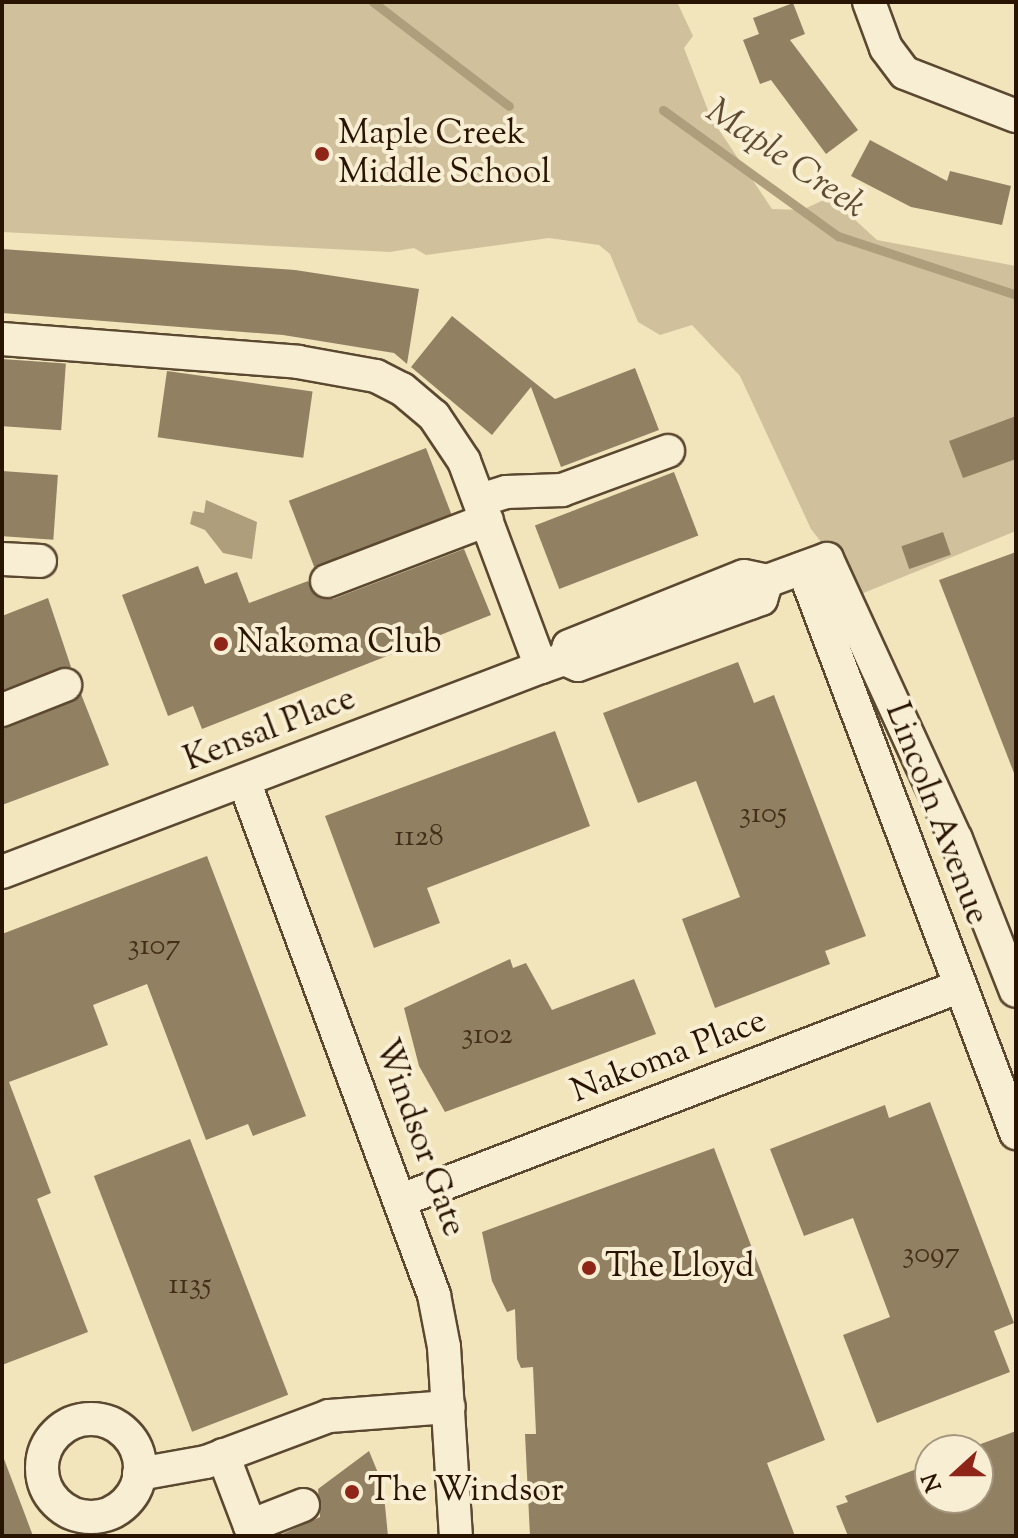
<!DOCTYPE html>
<style>
body{margin:0}
#map{position:relative;width:1018px;height:1538px;overflow:hidden;background:#f2e5bc;font-family:"Sorts Mill Goudy",serif}
div>[style]{position:absolute}
[style*='--x']{left:calc(var(--x)*1px);top:calc(var(--y)*1px);width:calc(var(--w)*1px);rotate:calc(var(--a)*1deg)}
.green>*{inset:0;background:#d0c19c}
.water>*{inset:0;background:#ae9e7c}
.stream>*{height:9px;margin:-4.5px;padding:0 4.5px;transform-origin:4.5px;border-radius:4.5px;background:#ae9e7c}
.building>*{inset:0;background:#928062;transform-origin:0 0}
.roads{filter:drop-shadow(2px 0 #5b4830) drop-shadow(-2px 0 #5b4830) drop-shadow(0 2px #5b4830) drop-shadow(0 -2px #5b4830)}
.minor>*{height:32px;margin:-16px;padding:0 16px;transform-origin:16px;border-radius:16px;background:#f7eed3}
.minor>.ring{margin:-16px;padding:0;box-sizing:content-box;background:none;border:32px solid #f7eed3;border-radius:50%}
.dots>*{width:22px;height:22px;translate:-50% -50%;box-sizing:border-box;border:4px solid #f7eed3;border-radius:50%}
span{translate:-50% -50%;white-space:nowrap;text-align:center;line-height:1.15;-webkit-text-stroke:8px #f7eed3;paint-order:stroke}
.number-label{font-size:30px;color:#432e19}
.number-label span{-webkit-text-stroke-width:0}
.poi-label{font-size:34px;color:#291301}
.left{translate:0 -50%;text-align:left}
.street-label{font-size:34px;color:#291301}
.water-label{font-size:36px;color:#5e4b32;font-style:italic}
.frame{position:absolute;inset:0;border:4px solid #291301;pointer-events:none}
.north{position:absolute;left:914px;top:1434px;width:80px;height:80px;box-sizing:border-box;background:#f7eed3;border:2px solid #a5967f;border-radius:50%;rotate:249deg;font-size:22px;font-weight:700;line-height:32px;text-align:center;color:#291301}
.north::after{content:'';display:block;margin:auto;width:28px;height:36px;background:#8f2418;clip-path:polygon(50% 0,100% 100%,50% 72%,0 100%)}
</style>
<div id="map">
<div class="green">
<i style="clip-path:polygon(2px 2px,677px 2px,693px 36px,684px 48px,711px 118px,772px 209px,802px 210px,830px 197px,877px 240px,1016px 266px,1016px 531px,861px 594px,811px 529px,740px 376px,692px 325px,660px 335px,638px 322px,610px 254px,599px 245px,549px 238px,426px 255px,414px 248px,390px 252px,2px 232px)"></i>
</div>
<div class="water">
<i style="clip-path:polygon(206px 500px,257px 522px,252px 559px,223px 553px,205px 530px,190px 524px,193px 511px,204px 513px)"></i>
</div>
<div class="stream">
<i style="--x:373;--y:2;--w:171;--a:37.4"></i>
<i style="--x:663;--y:110;--w:216;--a:35.8"></i>
<i style="--x:838;--y:236;--w:188;--a:18.3"></i>
</div>
<div class="building">
<i style="clip-path:polygon(793px 3px,805px 34px,790px 40px,858px 130px,826px 154px,771px 80px,760px 84px,743px 40px,759px 34px,753px 18px)"></i>
<i style="clip-path:polygon(870px 140px,947px 181px,950px 171px,1011px 186px,1002px 225px,911px 207px,851px 176px)"></i>
<i style="clip-path:polygon(2px 249px,295px 270px,419px 289px,407px 364px,394px 353px,283px 335px,2px 313px)"></i>
<i style="clip-path:polygon(452px 316px,555px 399px,635px 368px,659px 430px,561px 467px,531px 387px,492px 435px,411px 367px)"></i>
<i style="left:2px;top:359px;width:64px;height:67px;rotate:4deg"></i>
<i style="left:167px;top:371px;width:147px;height:67px;rotate:8deg"></i>
<i style="clip-path:polygon(1016px 416px,1016px 459px,963px 478px,949px 441px)"></i>
<i style="left:426px;top:448px;width:71px;height:147px;rotate:69deg"></i>
<i style="left:2px;top:471px;width:56px;height:65px;rotate:4deg"></i>
<i style="left:674px;top:472px;width:68px;height:149px;rotate:69deg"></i>
<i style="left:943px;top:532px;width:24px;height:44px;rotate:71deg"></i>
<i style="clip-path:polygon(464px 549px,491px 615px,202px 729px,193px 706px,168px 716px,122px 595px,198px 566px,205px 584px,237px 572px,249px 603px,308px 581px,316px 596px,333px 599px)"></i>
<i style="clip-path:polygon(1016px 552px,1016px 773px,1014px 773px,939px 580px)"></i>
<i style="clip-path:polygon(48px 598px,71px 667px,2px 690px,2px 616px)"></i>
<i style="clip-path:polygon(738px 662px,754px 703px,774px 695px,866px 936px,825px 951px,830px 964px,715px 1008px,682px 919px,740px 897px,696px 781px,638px 803px,603px 713px)"></i>
<i style="clip-path:polygon(81px 694px,109px 765px,2px 805px,2px 729px)"></i>
<i style="clip-path:polygon(555px 731px,590px 826px,427px 888px,440px 923px,374px 948px,325px 816px)"></i>
<i style="clip-path:polygon(207px 856px,306px 1116px,253px 1136px,248px 1124px,206px 1140px,147px 984px,93px 1005px,108px 1045px,9px 1082px,51px 1193px,37px 1199px,88px 1332px,2px 1365px,2px 934px)"></i>
<i style="clip-path:polygon(510px 959px,513px 968px,526px 963px,552px 1010px,634px 979px,656px 1034px,445px 1112px,419px 1066px,404px 1008px)"></i>
<i style="clip-path:polygon(930px 1102px,1014px 1323px,994px 1331px,1010px 1372px,877px 1423px,843px 1335px,890px 1317px,853px 1218px,804px 1236px,770px 1149px,885px 1105px,889px 1118px)"></i>
<i style="left:190px;top:1139px;width:274px;height:103px;rotate:69deg"></i>
<i style="clip-path:polygon(714px 1148px,825px 1440px,767px 1463px,795px 1536px,530px 1536px,525px 1434px,536px 1434px,533px 1367px,521px 1368px,517px 1359px,515px 1309px,507px 1312px,492px 1281px,482px 1232px)"></i>
<i style="clip-path:polygon(1016px 1431px,1016px 1536px,848px 1536px,836px 1506px,848px 1502px,845px 1496px,930px 1464px,930px 1498px,978px 1498px,978px 1445px)"></i>
<i style="clip-path:polygon(369px 1451px,383px 1485px,388px 1536px,278px 1536px,320px 1517px,318px 1489px)"></i>
<i style="clip-path:polygon(4px 1459px,27px 1520px,33px 1536px,2px 1536px)"></i>
</div>
<div class="roads">
<div class="minor">
<i style="--x:869;--y:2;--w:49;--a:69.7"></i>
<i style="--x:886;--y:48;--w:31;--a:53"></i>
<i style="--x:905;--y:73;--w:119;--a:21.2"></i>
<i style="--x:2;--y:339;--w:297;--a:4.4"></i>
<i style="--x:298;--y:362;--w:79;--a:10.2"></i>
<i style="--x:376;--y:376;--w:29;--a:27"></i>
<i style="--x:402;--y:389;--w:42;--a:40.2"></i>
<i style="--x:434;--y:416;--w:54;--a:56.3"></i>
<i style="--x:464;--y:461;--w:220;--a:69.5"></i>
<i style="--x:480;--y:500;--w:27;--a:-17"></i>
<i style="--x:506;--y:492;--w:56;--a:-2"></i>
<i style="--x:562;--y:490;--w:113;--a:-20.2"></i>
<i style="--x:2;--y:559;--w:38;--a:3"></i>
<i style="--x:803;--y:568;--w:604;--a:69.34"></i>
<i style="--x:327;--y:581;--w:171;--a:-20.9"></i>
<i style="--x:566;--y:655;--w:9;--a:-72"></i>
<i style="--x:569;--y:646;--w:188;--a:-21.8"></i>
<i style="--x:744;--y:576;--w:24;--a:12"></i>
<i style="--x:767;--y:581;--w:64;--a:-20.1"></i>
<i style="--x:827;--y:559;--w:308;--a:65.3"></i>
<i style="--x:956;--y:839;--w:163;--a:68.5"></i>
<i style="--x:2;--y:710;--w:68;--a:-21.6"></i>
<i style="--x:244;--y:781;--w:548;--a:69.71"></i>
<i style="--x:434;--y:1295;--w:53;--a:79.1"></i>
<i style="--x:444;--y:1347;--w:189;--a:86.4"></i>
<i style="--x:2;--y:872;--w:577;--a:-20.82"></i>
<i style="--x:541;--y:667;--w:24;--a:-19"></i>
<i style="--x:564;--y:659;--w:15;--a:23"></i>
<i style="--x:578;--y:665;--w:183;--a:-19.8"></i>
<i style="--x:750;--y:603;--w:12;--a:-20"></i>
<i style="--x:761;--y:599;--w:19;--a:-72"></i>
<i style="--x:404;--y:1199;--w:596;--a:-20.93"></i>
<i class="ring" style="left:42px;top:1419px;width:66px;height:66px"></i>
<i style="--x:223;--y:1455;--w:76;--a:69.2"></i>
<i style="--x:250;--y:1526;--w:57;--a:-21.6"></i>
<i style="--x:139;--y:1474;--w:68;--a:-10.2"></i>
<i style="--x:206;--y:1462;--w:131;--a:-20.5"></i>
<i style="--x:329;--y:1416;--w:120;--a:-4.3"></i>
</div>
</div>
<div class="dots">
<i style="left:322px;top:154px;background:#8f2418"></i>
<i style="left:221px;top:644px;background:#8f2418"></i>
<i style="left:589px;top:1268px;background:#8f2418"></i>
<i style="left:352px;top:1492px;background:#8f2418"></i>
</div>
<div class="number-label">
<span style="left:763px;top:815px">3105</span>
<span style="left:419px;top:838px">1128</span>
<span style="left:154px;top:947px">3107</span>
<span style="left:487px;top:1036px">3102</span>
<span style="left:931px;top:1255px">3097</span>
<span style="left:190px;top:1286px">1135</span>
</div>
<div class="poi-label">
<span class="left" style="left:338px;top:154px">Maple Creek<br>Middle School</span>
<span class="left" style="left:237px;top:644px">Nakoma Club</span>
<span class="left" style="left:605px;top:1268px">The Lloyd</span>
<span class="left" style="left:368px;top:1492px">The Windsor</span>
</div>
<div class="street-label">
<span style="left:270px;top:730px;rotate:-21deg">Kensal Place</span>
<span style="left:936px;top:814px;rotate:69deg">Lincoln Avenue</span>
<span style="left:669px;top:1057px;rotate:-21deg">Nakoma Place</span>
<span style="left:419px;top:1138px;rotate:70deg">Windsor Gate</span>
</div>
<div class="water-label">
<span style="left:785px;top:160px;rotate:34deg">Maple Creek</span>
</div>
<div class="frame"></div>
<div class="north">N</div>
</div>
